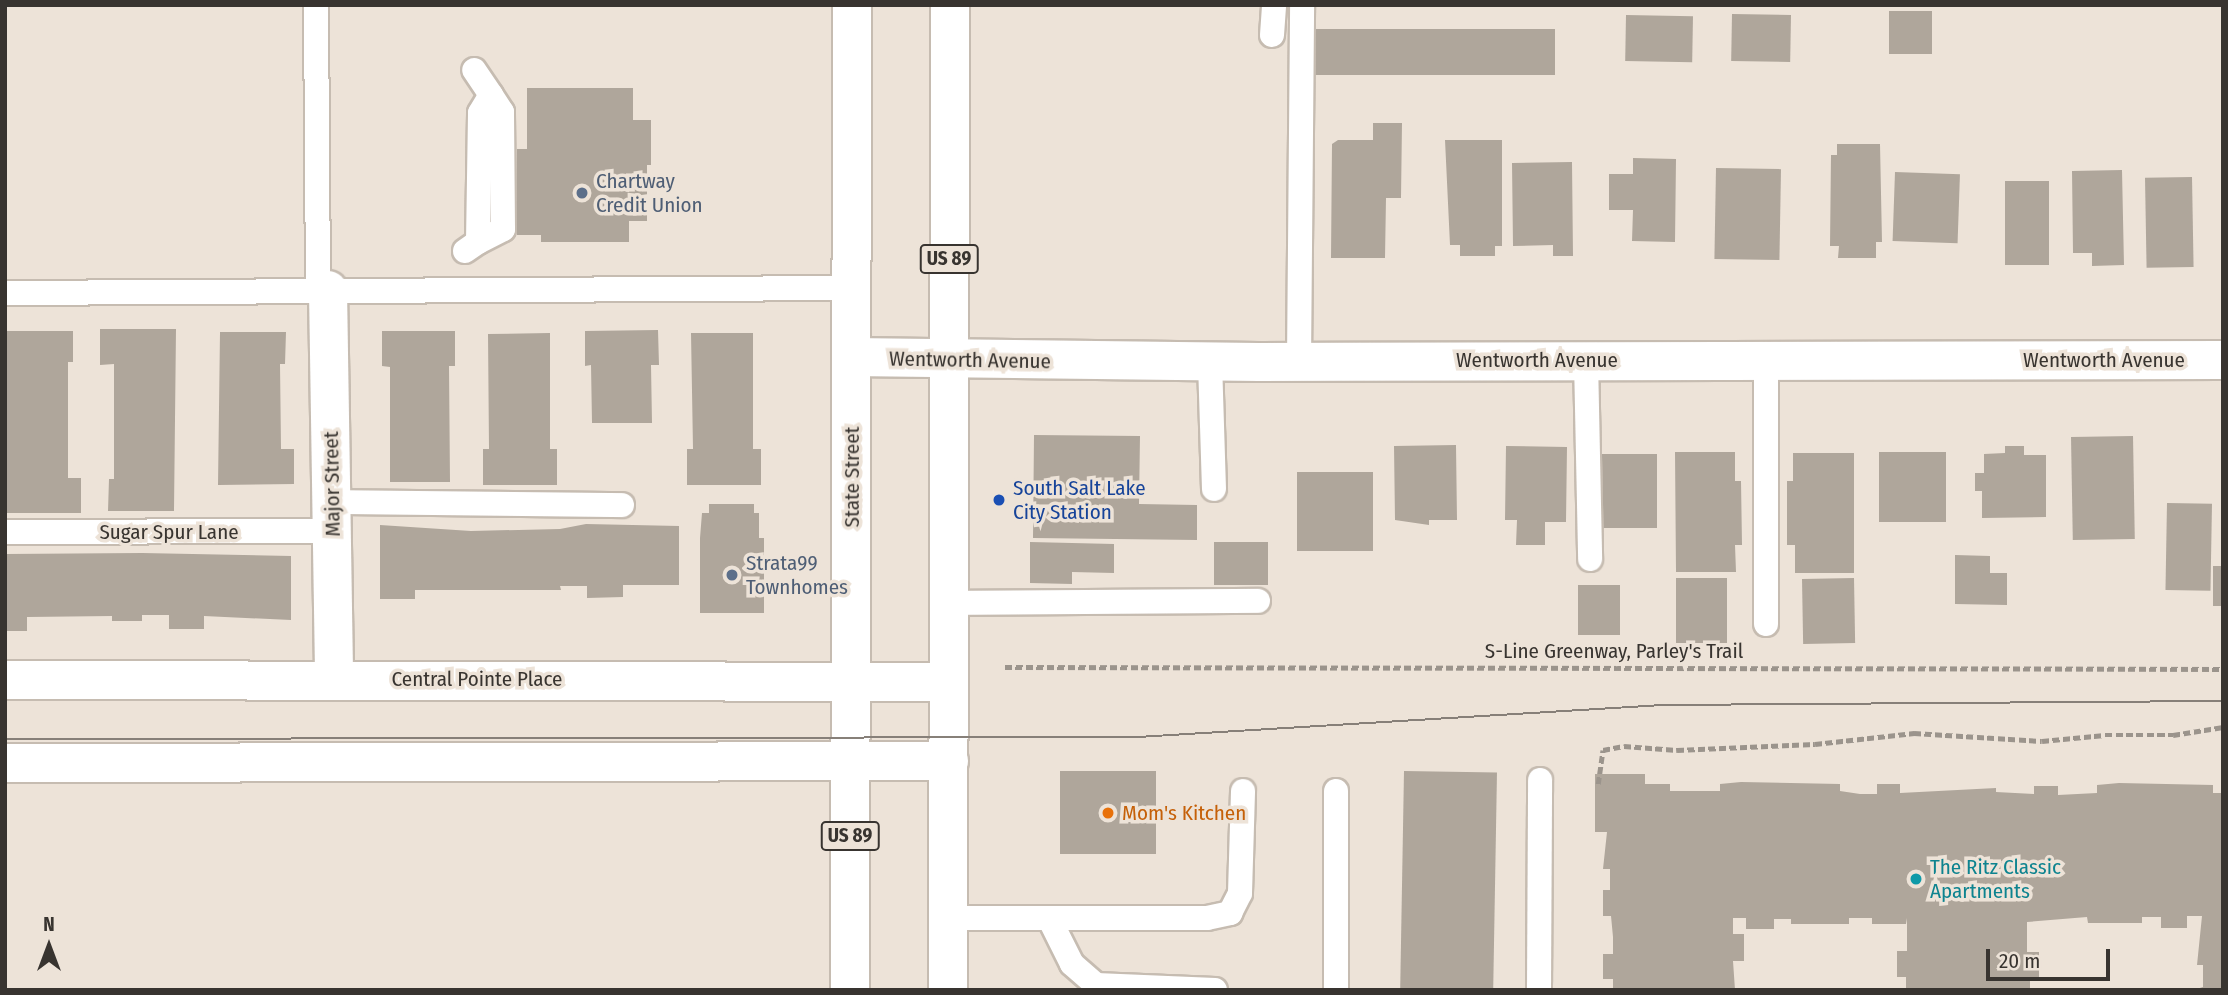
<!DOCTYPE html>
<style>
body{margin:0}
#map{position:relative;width:2228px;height:995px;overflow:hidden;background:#ede3d8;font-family:"Fira Sans Condensed",sans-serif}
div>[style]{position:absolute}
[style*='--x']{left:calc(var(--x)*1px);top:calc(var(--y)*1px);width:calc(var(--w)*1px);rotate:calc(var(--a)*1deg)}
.building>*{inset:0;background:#afa69b;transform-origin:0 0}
.path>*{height:4.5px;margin-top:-2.25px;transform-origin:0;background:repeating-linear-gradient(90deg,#9b948c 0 7px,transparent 0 10.5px)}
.roads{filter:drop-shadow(2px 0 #c6bcb1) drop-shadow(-2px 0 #c6bcb1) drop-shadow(0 2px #c6bcb1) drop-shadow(0 -2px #c6bcb1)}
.lane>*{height:24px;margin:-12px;padding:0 12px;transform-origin:12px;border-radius:12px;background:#fff}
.street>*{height:38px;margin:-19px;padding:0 19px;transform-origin:19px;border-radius:19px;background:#fff}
.secondary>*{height:38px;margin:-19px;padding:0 19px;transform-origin:19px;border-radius:19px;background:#fff}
.primary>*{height:38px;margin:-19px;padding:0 19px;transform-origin:19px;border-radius:19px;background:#fff}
.tram>*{height:2px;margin:-1px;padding:0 1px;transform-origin:1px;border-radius:1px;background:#878079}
.dots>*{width:19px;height:19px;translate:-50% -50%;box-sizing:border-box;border:4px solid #ede3d8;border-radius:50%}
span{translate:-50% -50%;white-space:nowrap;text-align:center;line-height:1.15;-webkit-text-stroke:7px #ede3d8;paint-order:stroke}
.shield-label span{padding:2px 5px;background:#ede3d8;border:2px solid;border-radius:5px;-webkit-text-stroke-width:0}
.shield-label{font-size:19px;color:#383430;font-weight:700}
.service-label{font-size:21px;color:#4e5e75}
.left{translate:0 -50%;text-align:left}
.street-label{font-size:21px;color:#383430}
.transit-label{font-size:21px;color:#164399}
.food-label{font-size:21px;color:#c56008}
.culture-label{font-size:21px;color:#0d838f}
.frame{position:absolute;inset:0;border:7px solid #383430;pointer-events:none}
.north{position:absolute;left:14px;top:911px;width:70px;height:70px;-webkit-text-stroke:5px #ede3d8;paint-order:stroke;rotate:0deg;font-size:19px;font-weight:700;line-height:28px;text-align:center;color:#383430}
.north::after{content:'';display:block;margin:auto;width:24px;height:32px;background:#383430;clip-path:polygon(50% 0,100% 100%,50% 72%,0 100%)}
.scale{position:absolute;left:1986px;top:949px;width:124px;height:32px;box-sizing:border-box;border:4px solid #383430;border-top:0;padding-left:9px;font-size:21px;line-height:24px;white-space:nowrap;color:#383430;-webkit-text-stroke:5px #ede3d8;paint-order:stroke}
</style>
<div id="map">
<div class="building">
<i style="left:1889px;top:11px;width:43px;height:43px"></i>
<i style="left:1732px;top:14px;width:59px;height:47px;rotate:1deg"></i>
<i style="left:1626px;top:15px;width:67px;height:46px;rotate:1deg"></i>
<i style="left:1314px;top:29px;width:241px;height:46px"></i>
<i style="clip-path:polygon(527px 88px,633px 88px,633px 120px,651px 120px,651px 165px,647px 165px,647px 221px,629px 221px,629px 242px,541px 242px,541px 235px,517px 235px,517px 149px,527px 149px)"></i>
<i style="clip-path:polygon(1373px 123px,1402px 123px,1401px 198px,1386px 198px,1385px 258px,1331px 258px,1332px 144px,1338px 140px,1373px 140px)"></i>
<i style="clip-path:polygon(1445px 140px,1502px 140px,1502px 246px,1495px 246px,1495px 256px,1460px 256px,1460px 245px,1450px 245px)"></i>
<i style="clip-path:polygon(1837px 144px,1880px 144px,1882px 242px,1876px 242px,1876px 258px,1838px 258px,1839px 246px,1830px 246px,1831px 155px,1837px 155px)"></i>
<i style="clip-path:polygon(1633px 158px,1676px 159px,1675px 242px,1632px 241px,1633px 210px,1609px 210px,1609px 174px,1633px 174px)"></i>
<i style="clip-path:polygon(1572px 162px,1573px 256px,1553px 256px,1553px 245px,1513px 246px,1512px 163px)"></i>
<i style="left:1716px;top:168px;width:65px;height:91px;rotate:1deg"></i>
<i style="clip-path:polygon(2122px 170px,2124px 265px,2092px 266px,2092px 253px,2073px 253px,2072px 171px)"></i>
<i style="left:1895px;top:172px;width:65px;height:69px;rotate:2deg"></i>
<i style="left:2192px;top:177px;width:90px;height:47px;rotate:89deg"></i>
<i style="left:2005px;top:181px;width:44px;height:84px"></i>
<i style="clip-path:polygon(100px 329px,176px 329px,174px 511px,108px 511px,109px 479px,114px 479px,114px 364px,100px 365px)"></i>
<i style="clip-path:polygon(658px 330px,659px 365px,651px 365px,652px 423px,592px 423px,591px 365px,585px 366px,585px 331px)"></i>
<i style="clip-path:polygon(7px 331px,73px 331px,73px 362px,68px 362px,68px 478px,81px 478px,81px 513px,5px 513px)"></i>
<i style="clip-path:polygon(382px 331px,455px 331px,455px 366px,449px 366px,450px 482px,390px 482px,390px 367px,382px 366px)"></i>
<i style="clip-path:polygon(220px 332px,286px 332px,285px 364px,280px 364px,281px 449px,294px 449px,294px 484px,218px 485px)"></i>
<i style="clip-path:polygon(550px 333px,550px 449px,557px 449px,557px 485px,483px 485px,483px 449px,489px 449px,488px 334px)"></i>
<i style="clip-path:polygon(691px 333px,753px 333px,753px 449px,761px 449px,761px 485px,687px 485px,687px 449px,693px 449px)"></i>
<i style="clip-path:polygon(1034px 435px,1140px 436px,1139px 504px,1197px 505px,1197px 540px,1033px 538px)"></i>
<i style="left:2133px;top:436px;width:103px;height:62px;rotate:89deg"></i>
<i style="clip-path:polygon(1456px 445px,1457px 520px,1429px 520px,1429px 525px,1395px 520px,1394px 446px)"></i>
<i style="clip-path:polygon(1506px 446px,1567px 447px,1566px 522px,1545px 522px,1545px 545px,1516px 545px,1517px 520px,1505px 520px)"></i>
<i style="clip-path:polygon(2005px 446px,2024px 446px,2024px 455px,2046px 455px,2046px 517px,1982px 518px,1982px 491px,1975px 491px,1975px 473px,1984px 473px,1984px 454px,2005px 453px)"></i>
<i style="clip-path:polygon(1675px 452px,1735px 452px,1735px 481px,1741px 481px,1742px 545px,1735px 545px,1736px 572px,1676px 572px)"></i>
<i style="left:1879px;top:452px;width:67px;height:70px"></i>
<i style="clip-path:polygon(1793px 453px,1854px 453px,1854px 573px,1795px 573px,1795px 545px,1787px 545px,1787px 481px,1793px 481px)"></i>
<i style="left:1599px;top:454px;width:58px;height:74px"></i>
<i style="left:1297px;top:472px;width:76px;height:79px"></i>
<i style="left:2167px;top:503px;width:45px;height:87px;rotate:1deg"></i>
<i style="clip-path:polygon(709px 504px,754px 504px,754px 513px,759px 513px,759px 538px,764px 538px,764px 613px,700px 613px,700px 538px,702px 513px,709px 513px)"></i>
<i style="clip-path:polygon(586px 524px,679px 526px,679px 585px,623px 585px,623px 597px,587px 598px,587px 586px,560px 586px,561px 590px,415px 590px,415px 599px,380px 599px,380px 525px,471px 531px,560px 529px)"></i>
<i style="clip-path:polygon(1030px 542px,1114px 544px,1114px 573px,1072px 572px,1072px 584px,1030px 583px)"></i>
<i style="left:1268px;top:542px;width:43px;height:54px;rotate:90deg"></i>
<i style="clip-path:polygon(142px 553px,291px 556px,291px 620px,204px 616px,204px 629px,169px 629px,169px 615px,142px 615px,142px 621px,112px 621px,112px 616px,27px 617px,27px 631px,5px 631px,5px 554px)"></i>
<i style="clip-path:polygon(1955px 555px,1990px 556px,1990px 573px,2007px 573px,2007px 605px,1955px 604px)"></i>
<i style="left:2213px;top:566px;width:10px;height:40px"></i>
<i style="left:1676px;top:578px;width:51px;height:65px"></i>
<i style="left:1854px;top:578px;width:65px;height:52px;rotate:89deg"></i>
<i style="left:1578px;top:585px;width:42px;height:50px"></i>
<i style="left:1060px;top:771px;width:96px;height:83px"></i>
<i style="left:1404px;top:771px;width:93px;height:219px;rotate:1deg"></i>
<i style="clip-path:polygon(1595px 774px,1645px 774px,1645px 784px,1670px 784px,1670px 791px,1720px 791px,1720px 784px,1741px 782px,1840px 784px,1840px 791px,1860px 794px,1877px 794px,1877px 784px,1900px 784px,1900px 793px,1996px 788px,1996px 792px,2034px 794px,2034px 786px,2058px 786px,2058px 795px,2097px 793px,2097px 785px,2119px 783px,2213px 785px,2213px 793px,2223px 793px,2223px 990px,2193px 990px,2203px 987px,2203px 965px,2197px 965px,2202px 916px,2187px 916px,2187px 928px,2161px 928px,2161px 917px,2142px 917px,2142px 923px,2088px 923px,2087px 917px,2027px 922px,2027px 952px,2039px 952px,2039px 977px,2030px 977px,2030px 990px,1906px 990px,1906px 977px,1897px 977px,1897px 951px,1907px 951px,1907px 918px,1906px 924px,1872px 924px,1872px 918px,1849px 918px,1849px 924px,1791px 924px,1791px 919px,1774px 919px,1774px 929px,1746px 929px,1746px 918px,1733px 918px,1733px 934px,1744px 934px,1744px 961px,1733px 961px,1735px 990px,1613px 990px,1613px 979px,1603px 979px,1603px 954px,1613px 954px,1613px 937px,1611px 916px,1603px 916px,1603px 890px,1610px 890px,1610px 869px,1603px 869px,1607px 832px,1595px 832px)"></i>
</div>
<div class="path">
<i style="--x:1005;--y:667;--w:1218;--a:0.09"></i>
<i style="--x:1598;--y:784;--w:34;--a:-82"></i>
<i style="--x:1603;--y:750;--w:21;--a:-11"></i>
<i style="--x:1624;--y:746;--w:53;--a:4.3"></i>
<i style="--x:1677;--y:750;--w:138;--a:-2.5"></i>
<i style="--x:1815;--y:744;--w:100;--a:-6.3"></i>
<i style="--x:1914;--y:733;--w:128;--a:3.6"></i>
<i style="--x:2042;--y:741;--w:63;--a:-5.4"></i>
<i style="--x:2105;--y:735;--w:68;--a:0"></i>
<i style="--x:2173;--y:735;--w:51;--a:-9.1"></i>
</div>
<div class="roads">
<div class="lane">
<i style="--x:316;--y:5;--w:286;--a:89.6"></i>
<i style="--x:1272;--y:35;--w:30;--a:-86"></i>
<i style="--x:478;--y:242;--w:28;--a:-27"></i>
<i style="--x:503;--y:229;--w:117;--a:-90.5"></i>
<i style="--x:502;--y:112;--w:20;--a:-123"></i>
<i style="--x:465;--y:251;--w:16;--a:-35"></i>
<i style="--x:478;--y:242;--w:129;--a:-89.1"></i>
<i style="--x:480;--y:113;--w:21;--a:-59"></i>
<i style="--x:491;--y:95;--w:30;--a:-124"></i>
<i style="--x:5;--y:293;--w:846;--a:-0.34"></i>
<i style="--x:1586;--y:360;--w:199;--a:88.8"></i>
<i style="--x:1210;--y:362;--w:127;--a:88.2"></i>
<i style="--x:1299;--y:362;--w:357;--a:-89.5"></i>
<i style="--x:333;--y:502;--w:289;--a:0.6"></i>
<i style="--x:5;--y:532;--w:328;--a:-0.2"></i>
<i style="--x:949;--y:603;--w:309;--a:-0.4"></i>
<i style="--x:1766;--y:624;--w:264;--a:-90"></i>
<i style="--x:948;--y:918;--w:259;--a:0"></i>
<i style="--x:1207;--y:918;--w:24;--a:-12"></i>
<i style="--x:1230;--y:913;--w:22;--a:-63"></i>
<i style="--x:1240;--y:893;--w:102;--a:-88.3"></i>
<i style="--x:1049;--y:918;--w:51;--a:63.4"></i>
<i style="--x:1072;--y:964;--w:32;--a:41"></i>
<i style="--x:1096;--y:985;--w:119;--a:2.4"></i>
<i style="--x:1336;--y:990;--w:199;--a:-90"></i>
<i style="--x:1539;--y:990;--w:210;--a:-89.7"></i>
</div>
<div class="street">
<i style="--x:328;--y:290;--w:388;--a:89.1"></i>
<i style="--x:851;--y:357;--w:408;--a:0.7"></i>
<i style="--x:1259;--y:362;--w:964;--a:-0.12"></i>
</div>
<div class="secondary">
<i style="--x:5;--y:680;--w:944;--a:0.12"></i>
<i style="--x:5;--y:763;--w:944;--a:-0.12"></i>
</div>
<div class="primary">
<i style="--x:850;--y:990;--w:985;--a:-89.88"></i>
<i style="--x:948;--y:990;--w:985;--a:-89.88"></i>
</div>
</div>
<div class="tram">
<i style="--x:5;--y:739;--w:1133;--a:-0.1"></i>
<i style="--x:1138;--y:737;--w:525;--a:-3.49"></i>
<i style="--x:1662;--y:705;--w:561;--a:-0.41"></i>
</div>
<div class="dots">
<i style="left:582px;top:193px;background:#5c6f8a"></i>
<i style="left:999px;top:500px;background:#1a4fb4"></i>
<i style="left:732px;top:575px;background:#5c6f8a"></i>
<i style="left:1108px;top:813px;background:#e8710a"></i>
<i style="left:1916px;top:879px;background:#0f9aa8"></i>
</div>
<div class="shield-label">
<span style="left:949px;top:259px">US 89</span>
<span style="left:850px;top:836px">US 89</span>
</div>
<div class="service-label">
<span class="left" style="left:596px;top:193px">Chartway<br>Credit Union</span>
<span class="left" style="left:746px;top:575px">Strata99<br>Townhomes</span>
</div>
<div class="street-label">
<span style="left:970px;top:360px;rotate:1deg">Wentworth Avenue</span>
<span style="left:1537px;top:360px">Wentworth Avenue</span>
<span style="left:2104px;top:360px">Wentworth Avenue</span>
<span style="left:852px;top:477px;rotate:-90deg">State Street</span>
<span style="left:332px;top:484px;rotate:-91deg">Major Street</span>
<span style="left:169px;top:532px">Sugar Spur Lane</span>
<span style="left:1614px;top:651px">S-Line Greenway, Parley's Trail</span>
<span style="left:477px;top:679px">Central Pointe Place</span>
</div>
<div class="transit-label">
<span class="left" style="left:1013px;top:500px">South Salt Lake<br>City Station</span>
</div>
<div class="food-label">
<span class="left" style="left:1122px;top:813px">Mom's Kitchen</span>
</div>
<div class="culture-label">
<span class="left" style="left:1930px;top:879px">The Ritz Classic<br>Apartments</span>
</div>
<div class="frame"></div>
<div class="north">N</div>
<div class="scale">20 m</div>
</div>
